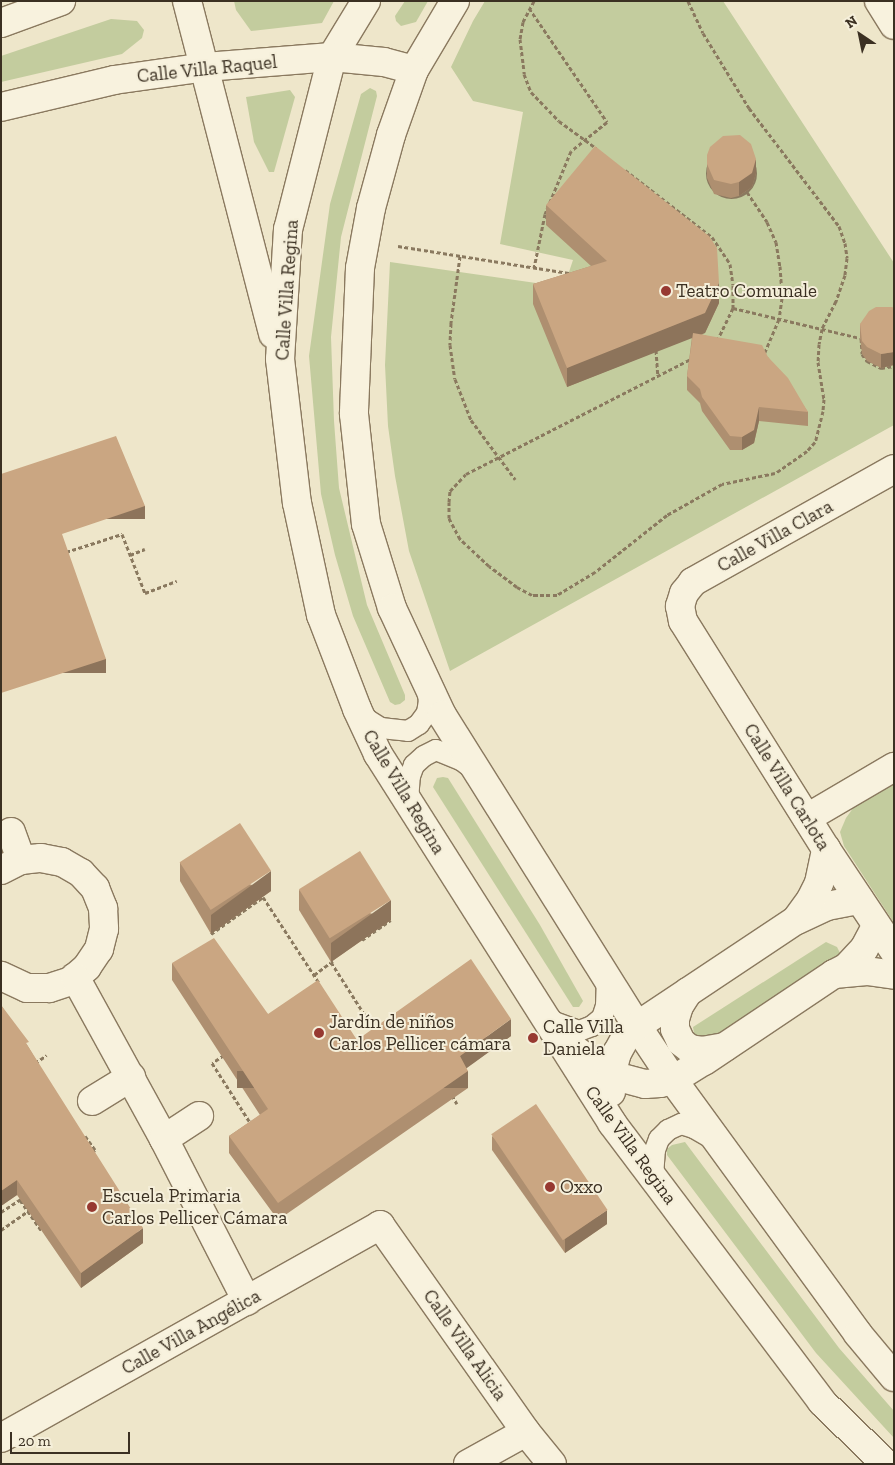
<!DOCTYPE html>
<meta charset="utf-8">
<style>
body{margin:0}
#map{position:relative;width:895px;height:1465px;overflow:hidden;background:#eee6ca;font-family:"Zilla Slab",serif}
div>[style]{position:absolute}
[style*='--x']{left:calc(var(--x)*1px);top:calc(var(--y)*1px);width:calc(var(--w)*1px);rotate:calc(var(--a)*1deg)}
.green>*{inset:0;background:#c3cc9e}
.path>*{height:3px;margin-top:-1.5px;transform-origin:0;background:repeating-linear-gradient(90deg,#8a795f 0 4px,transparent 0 6.5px)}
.path>.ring{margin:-1.5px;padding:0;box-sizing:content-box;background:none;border:3px solid #8a795f;border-radius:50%}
.roads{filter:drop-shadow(1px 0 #8a795f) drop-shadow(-1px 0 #8a795f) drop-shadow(0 1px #8a795f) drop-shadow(0 -1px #8a795f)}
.lane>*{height:20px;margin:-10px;padding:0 10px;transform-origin:10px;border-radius:10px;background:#f8f2de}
.street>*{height:28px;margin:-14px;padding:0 14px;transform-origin:14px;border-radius:14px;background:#f8f2de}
.wall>*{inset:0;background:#ae8f70}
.shaded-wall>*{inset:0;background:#8d745b;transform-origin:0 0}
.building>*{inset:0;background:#caa682;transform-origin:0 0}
.dots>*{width:14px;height:14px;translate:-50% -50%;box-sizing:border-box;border:2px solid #f5efda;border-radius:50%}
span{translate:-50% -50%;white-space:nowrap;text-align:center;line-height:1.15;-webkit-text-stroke:4px #f5efda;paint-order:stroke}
.street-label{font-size:19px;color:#3b3022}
.poi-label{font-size:19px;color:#3b3022}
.left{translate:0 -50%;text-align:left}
.frame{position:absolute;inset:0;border:2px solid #3b3022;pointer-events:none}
.north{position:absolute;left:835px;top:10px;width:50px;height:50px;-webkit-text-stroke:4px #f5efda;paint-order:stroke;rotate:326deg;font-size:14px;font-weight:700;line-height:20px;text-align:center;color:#3b3022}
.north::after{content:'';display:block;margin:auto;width:18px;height:22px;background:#3b3022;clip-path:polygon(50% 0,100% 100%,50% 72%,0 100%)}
.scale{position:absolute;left:10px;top:1432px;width:120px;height:22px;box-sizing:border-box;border:2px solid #3b3022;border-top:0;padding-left:6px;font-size:15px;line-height:18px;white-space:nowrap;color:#3b3022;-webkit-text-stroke:4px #f5efda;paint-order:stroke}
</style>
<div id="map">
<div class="green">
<i style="clip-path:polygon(234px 1px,334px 1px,322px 23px,251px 31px,236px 10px)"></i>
<i style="clip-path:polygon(405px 1px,428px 1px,416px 22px,401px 26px,396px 21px,395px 16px)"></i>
<i style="clip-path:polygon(485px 1px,723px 1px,894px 263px,894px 425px,450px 671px,409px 551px,395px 476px,388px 426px,385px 365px,390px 262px,564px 287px,573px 260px,500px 244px,523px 112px,473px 101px,451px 67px,473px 21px)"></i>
<i style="clip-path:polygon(111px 19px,137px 21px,144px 30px,142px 38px,122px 54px,1px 82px,1px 56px)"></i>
<i style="clip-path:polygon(370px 88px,376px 91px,377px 96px,341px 237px,331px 337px,334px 421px,339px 488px,367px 605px,405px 695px,405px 700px,400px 704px,395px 705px,390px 702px,353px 616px,335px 555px,321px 494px,309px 356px,330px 204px,361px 94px)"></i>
<i style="clip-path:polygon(290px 90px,295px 97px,274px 172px,269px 172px,254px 142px,246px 97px)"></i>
<i style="clip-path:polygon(443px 777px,448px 778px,540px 925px,583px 1001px,579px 1007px,573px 1007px,433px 787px,437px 778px)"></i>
<i style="clip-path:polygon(894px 783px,894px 923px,844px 846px,840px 832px,846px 818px,856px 804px)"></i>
<i style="clip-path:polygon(826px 942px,837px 947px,840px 953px,839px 958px,705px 1046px,695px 1039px,693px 1027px)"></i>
<i style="clip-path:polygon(685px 1142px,839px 1348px,894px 1411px,894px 1438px,816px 1353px,667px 1155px,667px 1149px,672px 1145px)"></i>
</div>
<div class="path">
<i style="--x:534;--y:1;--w:24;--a:118"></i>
<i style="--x:523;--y:22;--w:17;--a:100"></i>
<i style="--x:520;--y:39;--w:35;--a:83"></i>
<i style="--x:524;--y:74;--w:19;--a:69"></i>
<i style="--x:531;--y:92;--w:40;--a:46"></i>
<i style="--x:559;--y:121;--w:46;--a:36.1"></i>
<i style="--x:688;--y:1;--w:35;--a:65"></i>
<i style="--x:703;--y:33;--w:88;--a:58.5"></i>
<i style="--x:749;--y:108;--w:148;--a:52.7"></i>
<i style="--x:839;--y:226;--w:18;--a:71"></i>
<i style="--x:845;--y:243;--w:15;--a:82"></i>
<i style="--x:847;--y:258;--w:17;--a:97"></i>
<i style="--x:845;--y:275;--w:28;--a:109"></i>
<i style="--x:836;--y:301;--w:31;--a:117"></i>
<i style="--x:822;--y:329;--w:15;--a:101"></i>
<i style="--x:819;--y:344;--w:18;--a:93"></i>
<i style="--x:818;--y:362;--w:37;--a:81"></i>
<i style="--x:824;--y:399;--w:12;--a:95"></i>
<i style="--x:823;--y:411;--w:32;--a:104"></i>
<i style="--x:815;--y:442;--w:12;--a:132"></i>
<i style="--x:807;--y:451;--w:39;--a:145"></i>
<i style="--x:775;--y:473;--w:54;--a:168.3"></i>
<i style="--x:722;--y:484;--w:63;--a:150.6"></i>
<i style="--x:667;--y:515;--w:92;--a:141.6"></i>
<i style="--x:595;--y:572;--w:44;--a:148.8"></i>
<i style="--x:557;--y:595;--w:25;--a:180"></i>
<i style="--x:532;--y:595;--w:17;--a:-152"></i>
<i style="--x:517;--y:587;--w:35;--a:-143"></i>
<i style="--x:489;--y:566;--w:40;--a:-137"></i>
<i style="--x:460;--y:539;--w:24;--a:-118"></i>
<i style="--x:449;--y:518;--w:16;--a:-90"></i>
<i style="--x:449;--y:502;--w:11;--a:-85"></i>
<i style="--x:450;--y:491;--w:23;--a:-47"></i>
<i style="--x:466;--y:474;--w:253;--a:-27.1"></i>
<i style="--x:529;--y:8;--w:138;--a:55.6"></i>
<i style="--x:607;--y:122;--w:46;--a:141.1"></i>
<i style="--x:571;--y:151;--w:68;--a:112.4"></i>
<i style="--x:545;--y:214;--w:55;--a:101.5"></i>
<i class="ring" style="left:707px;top:149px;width:45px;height:45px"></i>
<i style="--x:625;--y:170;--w:110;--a:37.6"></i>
<i style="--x:712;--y:237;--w:32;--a:56"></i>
<i style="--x:730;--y:264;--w:21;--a:82"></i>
<i style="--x:733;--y:285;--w:23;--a:90"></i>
<i style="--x:733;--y:308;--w:34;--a:116"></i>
<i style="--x:747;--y:192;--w:36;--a:56"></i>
<i style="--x:767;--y:222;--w:22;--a:66"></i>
<i style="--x:776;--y:242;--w:24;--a:81"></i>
<i style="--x:780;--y:266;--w:32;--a:86"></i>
<i style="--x:782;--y:298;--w:21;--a:98"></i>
<i style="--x:779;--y:319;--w:38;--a:113"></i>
<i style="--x:398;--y:246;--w:173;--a:9"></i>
<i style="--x:460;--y:256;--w:68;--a:97.7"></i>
<i style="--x:451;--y:323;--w:22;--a:93"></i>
<i style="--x:450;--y:345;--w:34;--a:82"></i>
<i style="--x:455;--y:379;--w:44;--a:68.7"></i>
<i style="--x:471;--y:420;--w:74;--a:53.3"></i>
<i style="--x:733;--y:308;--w:130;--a:13.3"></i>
<i style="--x:861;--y:338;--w:16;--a:86"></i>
<i style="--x:862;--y:354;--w:9;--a:54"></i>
<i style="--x:867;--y:361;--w:16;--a:27"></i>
<i style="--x:881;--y:368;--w:13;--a:-9"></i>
<i style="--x:656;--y:350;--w:26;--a:86"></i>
<i style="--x:66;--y:552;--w:59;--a:-17.8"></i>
<i style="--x:122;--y:534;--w:63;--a:68.7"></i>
<i style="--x:145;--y:593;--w:34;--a:-21"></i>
<i style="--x:130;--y:555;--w:16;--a:-22"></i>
<i style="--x:211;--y:934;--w:64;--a:-35.4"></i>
<i style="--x:263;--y:897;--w:103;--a:56.9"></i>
<i style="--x:362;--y:940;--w:35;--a:-35"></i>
<i style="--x:333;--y:961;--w:2;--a:153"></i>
<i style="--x:331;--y:962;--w:82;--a:57.5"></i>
<i style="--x:314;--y:975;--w:21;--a:-37"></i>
<i style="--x:224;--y:1055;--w:14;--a:146"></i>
<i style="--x:212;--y:1063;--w:72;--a:57.4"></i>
<i style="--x:35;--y:1063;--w:14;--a:-34"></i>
<i style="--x:452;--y:1095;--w:10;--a:61"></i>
<i style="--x:85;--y:1136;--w:17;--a:54"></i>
<i style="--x:95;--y:1150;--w:5;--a:143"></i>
<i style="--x:20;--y:1200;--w:38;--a:55"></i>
<i style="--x:1;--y:1212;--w:27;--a:-33"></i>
<i style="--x:1;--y:1230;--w:37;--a:-35"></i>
</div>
<div class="roads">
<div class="lane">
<i style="--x:360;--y:712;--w:11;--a:45"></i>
<i style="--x:368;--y:720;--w:15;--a:32"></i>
<i style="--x:381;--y:728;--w:27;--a:6"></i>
<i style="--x:408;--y:731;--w:13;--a:-32"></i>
<i style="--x:419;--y:724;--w:14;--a:-54"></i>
<i style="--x:427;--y:713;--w:12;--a:-81"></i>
<i style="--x:429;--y:701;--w:13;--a:-99"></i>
<i style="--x:408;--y:802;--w:26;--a:-86"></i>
<i style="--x:410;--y:776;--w:12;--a:-70"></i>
<i style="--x:414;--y:765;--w:13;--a:-42"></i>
<i style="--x:424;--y:756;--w:13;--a:-27"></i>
<i style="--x:436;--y:750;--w:27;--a:22"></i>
<i style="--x:461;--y:760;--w:15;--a:37"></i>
<i style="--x:545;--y:1013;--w:13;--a:45"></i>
<i style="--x:554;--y:1022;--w:27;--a:20"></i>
<i style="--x:579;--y:1031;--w:14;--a:-21"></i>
<i style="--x:592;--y:1026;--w:13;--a:-39"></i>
<i style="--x:602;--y:1018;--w:13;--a:-72"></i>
<i style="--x:606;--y:1006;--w:29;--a:-88"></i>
<i style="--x:653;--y:1177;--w:27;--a:-86"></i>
<i style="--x:655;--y:1150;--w:12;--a:-70"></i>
<i style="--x:659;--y:1139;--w:13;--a:-45"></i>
<i style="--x:668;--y:1130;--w:14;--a:-25"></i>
<i style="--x:681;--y:1124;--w:14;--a:17"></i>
<i style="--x:694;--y:1128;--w:22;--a:30"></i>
</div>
<div class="street">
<i style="--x:187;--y:1;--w:344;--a:75.5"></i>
<i style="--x:366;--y:1;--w:66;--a:121.3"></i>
<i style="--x:332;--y:57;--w:178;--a:104.3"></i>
<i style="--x:288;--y:229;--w:130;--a:93.5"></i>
<i style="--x:280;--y:359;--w:145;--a:83.3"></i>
<i style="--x:297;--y:503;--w:115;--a:77.9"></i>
<i style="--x:321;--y:615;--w:101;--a:69"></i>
<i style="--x:357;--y:709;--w:50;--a:65"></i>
<i style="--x:378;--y:754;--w:437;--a:57.6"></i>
<i style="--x:612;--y:1123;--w:349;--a:53"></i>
<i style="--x:822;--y:1402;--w:89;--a:44.1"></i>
<i style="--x:455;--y:1;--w:80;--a:120.7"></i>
<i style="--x:414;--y:70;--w:69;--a:109.5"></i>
<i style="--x:391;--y:135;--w:76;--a:105.3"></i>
<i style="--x:371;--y:208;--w:61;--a:100.4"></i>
<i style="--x:360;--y:268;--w:146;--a:92.4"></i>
<i style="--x:354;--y:414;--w:111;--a:83.8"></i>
<i style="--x:366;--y:524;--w:88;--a:72.8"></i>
<i style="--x:392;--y:608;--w:118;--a:65"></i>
<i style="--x:442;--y:715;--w:367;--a:57.9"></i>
<i style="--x:637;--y:1026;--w:65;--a:56.3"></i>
<i style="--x:673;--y:1080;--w:314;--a:53.9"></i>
<i style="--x:858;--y:1334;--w:56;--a:50.1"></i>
<i style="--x:879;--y:1;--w:28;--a:58"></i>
<i style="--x:1;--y:23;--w:64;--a:-20.1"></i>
<i style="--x:1;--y:107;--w:116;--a:-13.4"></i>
<i style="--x:114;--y:80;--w:92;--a:-8.1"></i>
<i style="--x:205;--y:67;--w:127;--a:-4.5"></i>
<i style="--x:332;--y:57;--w:52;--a:5.5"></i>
<i style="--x:384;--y:62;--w:31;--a:15"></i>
<i style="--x:894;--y:469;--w:231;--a:150.7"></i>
<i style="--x:693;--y:582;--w:14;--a:129"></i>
<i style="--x:684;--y:593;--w:14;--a:107"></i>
<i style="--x:680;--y:606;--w:15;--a:79"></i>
<i style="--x:683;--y:621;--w:269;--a:57.9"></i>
<i style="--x:826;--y:849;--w:123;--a:56.3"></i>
<i style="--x:807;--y:818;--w:101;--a:-30.4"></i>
<i style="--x:11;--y:832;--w:30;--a:70"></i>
<i style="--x:1;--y:870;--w:22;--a:-27"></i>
<i style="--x:21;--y:860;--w:20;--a:-6"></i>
<i style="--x:41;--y:858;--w:21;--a:11"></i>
<i style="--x:62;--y:862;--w:22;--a:30"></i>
<i style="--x:81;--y:873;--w:21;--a:47"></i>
<i style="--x:95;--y:888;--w:22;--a:68"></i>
<i style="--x:103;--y:908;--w:21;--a:87"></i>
<i style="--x:104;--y:929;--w:21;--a:104"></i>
<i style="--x:99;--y:949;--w:22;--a:124"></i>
<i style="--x:87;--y:967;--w:21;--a:139"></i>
<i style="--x:71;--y:981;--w:23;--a:162"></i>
<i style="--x:49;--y:988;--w:22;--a:180"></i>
<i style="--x:27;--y:988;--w:29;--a:-155"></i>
<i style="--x:797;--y:920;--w:33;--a:-25"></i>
<i style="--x:827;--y:906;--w:33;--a:-11"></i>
<i style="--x:834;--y:974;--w:13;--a:-27"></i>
<i style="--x:846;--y:968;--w:26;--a:-47"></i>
<i style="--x:864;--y:949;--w:26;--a:-62"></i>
<i style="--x:75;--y:977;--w:185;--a:61.2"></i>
<i style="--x:164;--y:1139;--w:182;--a:62.9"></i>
<i style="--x:688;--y:992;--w:17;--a:123"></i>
<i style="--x:679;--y:1006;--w:14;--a:107"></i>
<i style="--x:675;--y:1019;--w:10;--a:90"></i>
<i style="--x:675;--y:1029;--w:14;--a:65"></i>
<i style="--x:681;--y:1042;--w:11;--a:38"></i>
<i style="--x:690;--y:1049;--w:12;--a:9"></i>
<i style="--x:702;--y:1051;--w:23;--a:-10"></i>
<i style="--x:571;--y:1047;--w:49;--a:35"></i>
<i style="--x:611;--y:1075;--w:35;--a:15"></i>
<i style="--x:645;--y:1084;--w:15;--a:-4"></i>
<i style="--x:660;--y:1083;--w:13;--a:-13"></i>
<i style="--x:673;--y:1080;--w:36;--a:-32"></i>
<i style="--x:704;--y:1061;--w:156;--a:-33.8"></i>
<i style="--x:834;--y:974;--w:33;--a:-5"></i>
<i style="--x:867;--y:971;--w:27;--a:8"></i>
<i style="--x:611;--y:1092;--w:17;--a:-90"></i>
<i style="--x:611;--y:1075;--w:23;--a:-75"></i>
<i style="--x:617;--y:1053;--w:18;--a:-61"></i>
<i style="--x:626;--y:1037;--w:16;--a:-45"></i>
<i style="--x:637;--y:1026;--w:191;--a:-33.7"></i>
<i style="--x:796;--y:920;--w:26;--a:-54"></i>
<i style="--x:811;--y:899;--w:18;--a:-63"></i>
<i style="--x:819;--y:883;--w:35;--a:-78"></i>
<i style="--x:92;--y:1101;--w:46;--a:-31.6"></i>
<i style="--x:164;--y:1139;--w:42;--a:-33.3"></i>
<i style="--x:1;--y:1438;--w:435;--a:-29.3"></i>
<i style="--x:380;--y:1225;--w:253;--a:54.8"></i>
<i style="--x:526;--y:1432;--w:41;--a:50.9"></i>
<i style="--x:468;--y:1464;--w:66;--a:-28.9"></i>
</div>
</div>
<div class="wall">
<i style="clip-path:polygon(707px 155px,756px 173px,752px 187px,739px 196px,731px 198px,714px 194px,707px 178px)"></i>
<i style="clip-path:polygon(546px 205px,719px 303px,705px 333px,701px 334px,768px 357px,808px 412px,808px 426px,759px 421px,754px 443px,742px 450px,730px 450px,702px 411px,700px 403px,687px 390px,687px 376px,692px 337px,567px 387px,533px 304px,533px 284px,591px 266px,546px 225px)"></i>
<i style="clip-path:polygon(894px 308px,894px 365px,881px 368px,867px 361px,862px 354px,860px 338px,860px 324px)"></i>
<i style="clip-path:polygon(180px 862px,271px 891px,211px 934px,180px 881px)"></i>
<i style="clip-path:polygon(299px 890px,391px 920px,331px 962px,299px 910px)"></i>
<i style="clip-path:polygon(172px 963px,268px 1014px,357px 1040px,511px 1036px,466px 1068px,468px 1088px,278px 1220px,229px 1153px,229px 1136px,260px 1115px,172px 980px)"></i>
<i style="clip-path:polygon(1px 1005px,29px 1048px,143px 1243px,81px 1288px,17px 1195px,1px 1206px)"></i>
<i style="clip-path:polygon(492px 1136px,607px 1224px,565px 1253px,492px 1150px)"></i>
</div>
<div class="shaded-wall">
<i style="clip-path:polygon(756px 159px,756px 173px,752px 187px,739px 196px,739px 182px)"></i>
<i style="clip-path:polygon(719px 283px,719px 303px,705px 333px,567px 387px,567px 368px)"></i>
<i style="clip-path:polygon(894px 352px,894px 365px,881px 368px,881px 354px)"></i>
<i style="clip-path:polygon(759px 407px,759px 421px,754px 443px,742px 450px,742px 437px)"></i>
<i style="left:145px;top:506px;width:13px;height:88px;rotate:90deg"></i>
<i style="left:106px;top:659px;width:14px;height:110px;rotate:90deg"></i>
<i style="clip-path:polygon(271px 871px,271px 891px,211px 934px,211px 915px)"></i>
<i style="clip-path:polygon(391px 900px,391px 920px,331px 962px,331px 943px)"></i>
<i style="clip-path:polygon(511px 1019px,511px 1036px,460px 1073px,460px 1056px)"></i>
<i style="left:468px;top:1071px;width:17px;height:231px;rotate:90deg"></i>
<i style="clip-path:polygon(17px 1180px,17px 1195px,1px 1206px,1px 1191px)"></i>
<i style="clip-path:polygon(607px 1210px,607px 1224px,565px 1253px,565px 1239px)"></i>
<i style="clip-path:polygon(143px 1228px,143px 1243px,81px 1288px,81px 1273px)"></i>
</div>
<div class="building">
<i style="clip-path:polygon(740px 135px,751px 144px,756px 159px,752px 173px,739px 182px,731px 184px,714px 180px,707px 164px,707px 155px,710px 147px,723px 136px)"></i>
<i style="clip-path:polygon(595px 146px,709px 236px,717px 248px,719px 283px,705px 313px,567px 368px,533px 284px,607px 261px,546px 205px)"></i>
<i style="clip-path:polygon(876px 307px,892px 307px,894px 308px,894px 352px,881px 354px,867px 347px,862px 341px,860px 324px,869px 311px)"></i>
<i style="clip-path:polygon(693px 333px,762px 345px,768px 357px,788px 378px,808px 412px,759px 407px,754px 430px,742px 437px,730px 436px,702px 397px,700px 389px,687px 376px)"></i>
<i style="clip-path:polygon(116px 436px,145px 506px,62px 534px,106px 659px,1px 693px,1px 474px)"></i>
<i style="left:240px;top:823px;width:57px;height:72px;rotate:57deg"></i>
<i style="left:360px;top:851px;width:58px;height:72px;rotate:58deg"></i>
<i style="clip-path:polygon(214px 938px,268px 1014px,318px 980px,357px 1040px,471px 959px,511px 1019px,460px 1056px,468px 1071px,278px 1203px,229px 1136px,268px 1109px,172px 963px)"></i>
<i style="clip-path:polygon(1px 1005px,29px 1042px,26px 1043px,143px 1228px,81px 1273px,17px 1180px,1px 1191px)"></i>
<i style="left:536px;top:1104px;width:128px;height:54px;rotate:56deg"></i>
</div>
<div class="dots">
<i style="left:666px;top:291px;background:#973931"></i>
<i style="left:319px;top:1033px;background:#973931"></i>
<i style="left:533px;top:1038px;background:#973931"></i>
<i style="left:550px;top:1187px;background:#973931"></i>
<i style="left:92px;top:1207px;background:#973931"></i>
</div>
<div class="street-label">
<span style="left:207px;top:69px;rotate:-6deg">Calle Villa Raquel</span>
<span style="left:287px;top:290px;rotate:-86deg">Calle Villa Regina</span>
<span style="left:775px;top:536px;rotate:-29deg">Calle Villa Clara</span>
<span style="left:787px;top:787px;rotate:58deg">Calle Villa Carlota</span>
<span style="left:404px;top:792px;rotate:59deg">Calle Villa Regina</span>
<span style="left:631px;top:1145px;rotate:54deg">Calle Villa Regina</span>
<span style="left:191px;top:1332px;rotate:-29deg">Calle Villa Angélica</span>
<span style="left:465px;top:1345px;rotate:55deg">Calle Villa Alicia</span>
</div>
<div class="poi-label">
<span class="left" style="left:676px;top:291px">Teatro Comunale</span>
<span class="left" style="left:329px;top:1033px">Jardín de niños<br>Carlos Pellicer cámara</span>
<span class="left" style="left:543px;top:1038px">Calle Villa<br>Daniela</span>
<span class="left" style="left:560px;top:1187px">Oxxo</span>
<span class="left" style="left:102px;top:1207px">Escuela Primaria<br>Carlos Pellicer Cámara</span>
</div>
<div class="frame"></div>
<div class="north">N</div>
<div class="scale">20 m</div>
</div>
